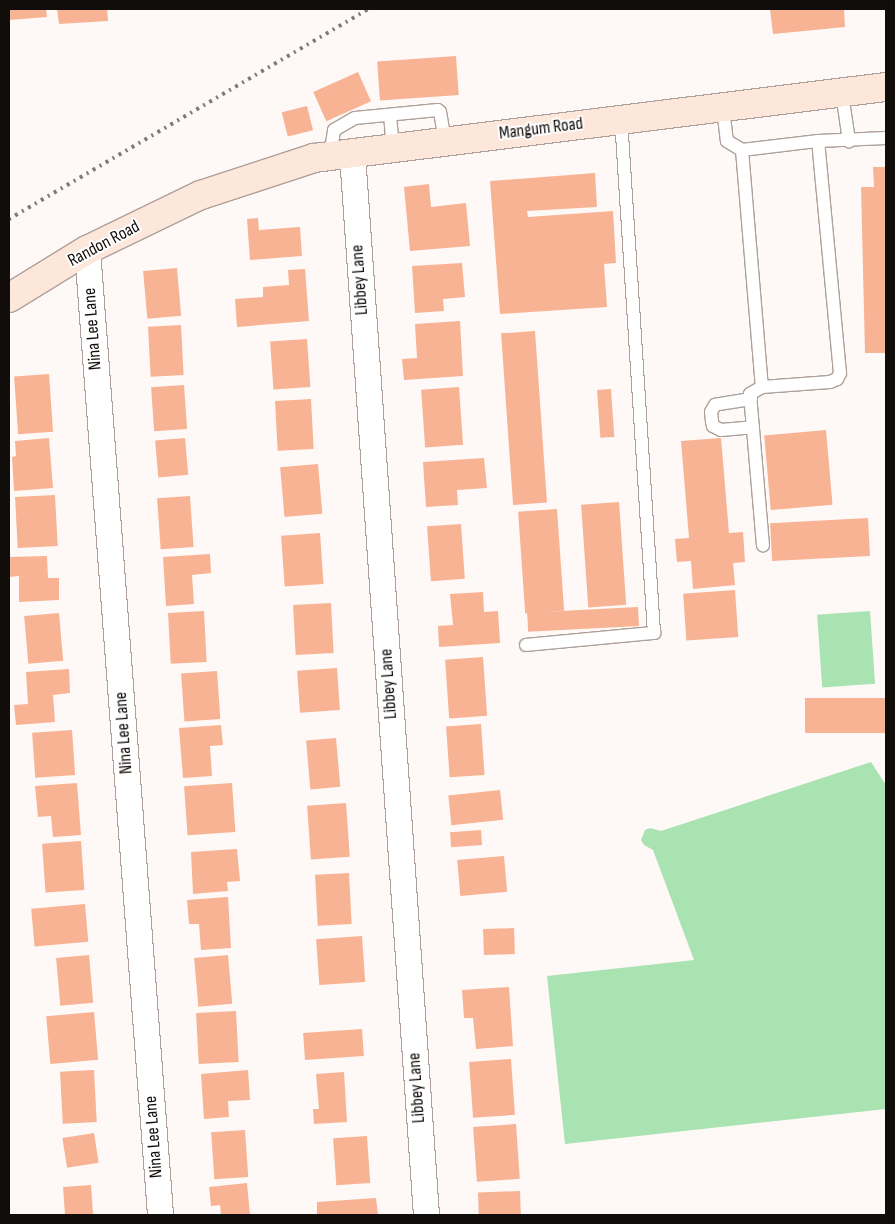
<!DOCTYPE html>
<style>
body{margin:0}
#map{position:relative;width:895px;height:1224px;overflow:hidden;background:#fef9f6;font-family:"Sofia Sans Condensed",sans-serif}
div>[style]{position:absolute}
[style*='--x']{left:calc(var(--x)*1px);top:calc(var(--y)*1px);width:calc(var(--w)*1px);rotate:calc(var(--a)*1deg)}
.green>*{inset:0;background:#a8e3b1;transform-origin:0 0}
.building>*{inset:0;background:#f8b394;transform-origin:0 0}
.roads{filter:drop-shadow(1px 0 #ada09a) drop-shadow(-1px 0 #ada09a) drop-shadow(0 1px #ada09a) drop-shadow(0 -1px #ada09a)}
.lane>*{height:12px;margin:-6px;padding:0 6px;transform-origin:6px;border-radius:6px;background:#fff}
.street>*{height:25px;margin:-12.5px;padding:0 12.5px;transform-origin:12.5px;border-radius:12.5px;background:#fff}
.secondary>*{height:28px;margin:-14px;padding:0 14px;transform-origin:14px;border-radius:14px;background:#fde7da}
.rail>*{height:4px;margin-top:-2px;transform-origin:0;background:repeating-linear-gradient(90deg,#7d7876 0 2.5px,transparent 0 7.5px)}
span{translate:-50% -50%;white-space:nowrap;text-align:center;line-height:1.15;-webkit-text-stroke:4px #fff;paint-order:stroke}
.street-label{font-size:18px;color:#110d0b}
.frame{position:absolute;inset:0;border:10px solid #110d0b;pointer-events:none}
</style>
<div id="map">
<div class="green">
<i style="left:870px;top:611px;width:73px;height:53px;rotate:86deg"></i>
<i style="clip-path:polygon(871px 762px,886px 785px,886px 1109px,565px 1144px,547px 976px,694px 960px,653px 850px,644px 845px,641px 840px,645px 830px,650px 828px,661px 831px)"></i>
</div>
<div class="building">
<i style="clip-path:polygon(9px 9px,46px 9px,47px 17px,9px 20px)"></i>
<i style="clip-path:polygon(57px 9px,107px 9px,108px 21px,59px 24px)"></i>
<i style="clip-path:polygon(770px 9px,844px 9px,845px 27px,773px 34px)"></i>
<i style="left:456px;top:56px;width:39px;height:79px;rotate:86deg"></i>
<i style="left:358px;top:72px;width:32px;height:49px;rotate:66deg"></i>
<i style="left:307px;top:106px;width:25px;height:26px;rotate:76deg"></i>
<i style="clip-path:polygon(873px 167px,886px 167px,886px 353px,865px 353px,861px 187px,874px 187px)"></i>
<i style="clip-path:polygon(595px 173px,597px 207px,527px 211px,528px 217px,613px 211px,616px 263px,604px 264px,607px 307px,500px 314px,490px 181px)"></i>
<i style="clip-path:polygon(429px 184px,431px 207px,466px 203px,470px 246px,410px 251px,404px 187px)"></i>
<i style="clip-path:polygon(258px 218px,259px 230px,300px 227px,302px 256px,250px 260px,247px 219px)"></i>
<i style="clip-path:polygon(462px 263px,465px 297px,443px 299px,444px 311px,415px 313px,412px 266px)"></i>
<i style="left:177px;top:268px;width:48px;height:34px;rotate:85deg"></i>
<i style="clip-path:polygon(305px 269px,309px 321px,237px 327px,235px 299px,263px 297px,263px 287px,289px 285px,288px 270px)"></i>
<i style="clip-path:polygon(460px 321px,463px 376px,404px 380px,402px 359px,417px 358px,415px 324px)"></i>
<i style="left:181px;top:325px;width:50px;height:33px;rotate:87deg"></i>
<i style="left:535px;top:331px;width:172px;height:34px;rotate:86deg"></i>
<i style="left:307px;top:339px;width:48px;height:37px;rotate:86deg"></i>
<i style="left:49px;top:374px;width:58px;height:35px;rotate:86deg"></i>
<i style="left:184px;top:385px;width:44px;height:33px;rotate:86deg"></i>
<i style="left:459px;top:387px;width:58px;height:38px;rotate:86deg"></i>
<i style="left:611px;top:389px;width:48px;height:14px;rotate:86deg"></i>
<i style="left:311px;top:399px;width:50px;height:36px;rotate:87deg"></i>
<i style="left:826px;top:430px;width:75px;height:62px;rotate:85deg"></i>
<i style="clip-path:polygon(49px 438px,53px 488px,14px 491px,12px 457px,16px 456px,15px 441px)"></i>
<i style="left:185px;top:438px;width:37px;height:30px;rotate:85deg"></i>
<i style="clip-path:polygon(721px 438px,729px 533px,743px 532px,745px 562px,733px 563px,735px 585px,693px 589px,691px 561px,677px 562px,675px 539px,689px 538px,681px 441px)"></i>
<i style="clip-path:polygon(484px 458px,487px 488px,457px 490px,458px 505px,426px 507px,423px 462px)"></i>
<i style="left:318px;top:464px;width:50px;height:38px;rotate:85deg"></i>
<i style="left:55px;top:495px;width:51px;height:40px;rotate:87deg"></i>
<i style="left:190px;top:496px;width:51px;height:33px;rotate:86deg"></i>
<i style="left:619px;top:502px;width:103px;height:38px;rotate:86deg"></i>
<i style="left:557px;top:509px;width:102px;height:39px;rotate:86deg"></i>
<i style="left:868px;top:518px;width:38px;height:98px;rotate:87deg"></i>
<i style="left:461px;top:524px;width:55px;height:34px;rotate:86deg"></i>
<i style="left:320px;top:533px;width:51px;height:39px;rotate:86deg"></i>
<i style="clip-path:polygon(210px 554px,211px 573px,192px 575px,194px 604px,166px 606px,163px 557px)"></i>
<i style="clip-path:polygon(47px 556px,48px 578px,59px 578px,59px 600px,19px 602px,19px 576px,9px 577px,9px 557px)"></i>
<i style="left:735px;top:590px;width:47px;height:52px;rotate:86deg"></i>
<i style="clip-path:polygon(483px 592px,484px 612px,498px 611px,500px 643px,439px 647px,438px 626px,453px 625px,450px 594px)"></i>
<i style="left:331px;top:603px;width:50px;height:38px;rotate:87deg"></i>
<i style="left:638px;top:607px;width:19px;height:111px;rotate:87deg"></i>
<i style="left:204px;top:611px;width:51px;height:36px;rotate:87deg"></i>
<i style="left:59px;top:613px;width:48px;height:35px;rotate:85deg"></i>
<i style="left:483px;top:657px;width:59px;height:38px;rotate:86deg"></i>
<i style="left:337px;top:668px;width:42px;height:40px;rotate:86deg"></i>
<i style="clip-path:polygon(69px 669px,70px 693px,53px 695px,55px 722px,16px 725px,14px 705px,28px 704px,26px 672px)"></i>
<i style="left:217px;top:671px;width:48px;height:36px;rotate:86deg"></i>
<i style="left:886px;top:698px;width:35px;height:81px;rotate:90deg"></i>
<i style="left:481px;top:724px;width:51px;height:35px;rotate:86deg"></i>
<i style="clip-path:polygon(221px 725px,223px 745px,210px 746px,212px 776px,183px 778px,179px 728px)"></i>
<i style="left:72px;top:730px;width:45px;height:40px;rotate:86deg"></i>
<i style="left:336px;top:738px;width:49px;height:30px;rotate:85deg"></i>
<i style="clip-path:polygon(77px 783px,81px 835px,53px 837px,51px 816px,38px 817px,35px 786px)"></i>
<i style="left:232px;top:783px;width:49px;height:48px;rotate:86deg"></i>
<i style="left:500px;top:790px;width:30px;height:52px;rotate:84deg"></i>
<i style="left:346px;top:803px;width:54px;height:39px;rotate:86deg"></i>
<i style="left:481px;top:830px;width:15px;height:31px;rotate:86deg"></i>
<i style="left:81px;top:841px;width:49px;height:39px;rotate:86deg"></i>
<i style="clip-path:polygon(237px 849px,240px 881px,227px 882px,228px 891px,193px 894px,191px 852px)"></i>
<i style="left:504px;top:856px;width:36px;height:47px;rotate:85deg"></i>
<i style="left:349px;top:873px;width:51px;height:34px;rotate:87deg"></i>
<i style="clip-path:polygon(228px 897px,231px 948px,201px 950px,199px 924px,189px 924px,187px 900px)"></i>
<i style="left:85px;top:904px;width:38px;height:54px;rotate:85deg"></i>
<i style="left:514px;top:928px;width:26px;height:31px;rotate:88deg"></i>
<i style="left:362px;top:936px;width:46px;height:46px;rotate:86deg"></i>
<i style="left:89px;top:955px;width:48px;height:33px;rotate:85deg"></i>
<i style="left:228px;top:955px;width:49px;height:34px;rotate:85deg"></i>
<i style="clip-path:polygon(509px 987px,513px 1046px,476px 1049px,473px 1018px,464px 1018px,462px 990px)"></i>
<i style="left:236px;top:1011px;width:51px;height:40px;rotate:87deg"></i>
<i style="left:94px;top:1012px;width:48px;height:48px;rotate:85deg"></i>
<i style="left:362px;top:1029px;width:27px;height:59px;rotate:86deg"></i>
<i style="left:511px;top:1059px;width:56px;height:42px;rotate:86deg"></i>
<i style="left:94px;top:1070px;width:52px;height:34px;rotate:87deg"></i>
<i style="clip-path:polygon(248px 1070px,250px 1100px,228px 1101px,229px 1117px,204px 1119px,201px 1074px)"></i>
<i style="clip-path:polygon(344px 1072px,347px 1122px,314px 1124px,313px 1109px,319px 1109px,316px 1074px)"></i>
<i style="left:516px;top:1124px;width:55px;height:43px;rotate:86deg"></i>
<i style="left:245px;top:1130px;width:47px;height:34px;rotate:86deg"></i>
<i style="left:94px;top:1133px;width:30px;height:32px;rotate:81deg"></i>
<i style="left:367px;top:1136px;width:47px;height:34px;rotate:86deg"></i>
<i style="clip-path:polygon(247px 1183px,250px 1215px,221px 1215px,220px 1205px,211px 1206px,209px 1187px)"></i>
<i style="left:91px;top:1185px;width:30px;height:28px;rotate:86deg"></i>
<i style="left:520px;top:1191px;width:24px;height:42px;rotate:88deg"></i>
<i style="clip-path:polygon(376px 1198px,378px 1215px,317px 1215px,317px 1202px)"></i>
</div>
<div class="roads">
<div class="lane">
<i style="--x:842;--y:93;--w:49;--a:81.7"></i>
<i style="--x:723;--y:109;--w:32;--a:83"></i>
<i style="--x:727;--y:141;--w:17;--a:31"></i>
<i style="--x:742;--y:150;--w:238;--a:85.2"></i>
<i style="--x:762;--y:387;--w:68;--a:-4.2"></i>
<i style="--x:830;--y:382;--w:8;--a:-23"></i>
<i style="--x:837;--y:379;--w:7;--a:-63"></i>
<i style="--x:840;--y:373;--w:233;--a:-95.4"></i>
<i style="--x:390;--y:115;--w:33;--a:85"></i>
<i style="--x:742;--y:150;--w:77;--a:-6.8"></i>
<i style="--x:818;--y:141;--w:68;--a:-2.5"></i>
<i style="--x:330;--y:156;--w:26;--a:-81"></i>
<i style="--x:334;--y:130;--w:24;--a:-30"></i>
<i style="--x:355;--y:118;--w:83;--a:-5.5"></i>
<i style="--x:438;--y:110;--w:3;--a:45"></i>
<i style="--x:440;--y:112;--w:29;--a:80"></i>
<i style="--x:762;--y:387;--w:14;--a:150"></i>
<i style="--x:750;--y:394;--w:152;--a:85.1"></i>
<i style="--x:751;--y:399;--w:36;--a:171"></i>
<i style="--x:715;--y:405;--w:8;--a:120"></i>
<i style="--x:711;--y:412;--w:9;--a:84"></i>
<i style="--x:712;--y:421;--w:5;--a:79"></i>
<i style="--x:713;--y:426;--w:9;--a:27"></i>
<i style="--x:721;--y:430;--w:32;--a:-5"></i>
<i style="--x:526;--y:645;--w:129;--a:-5.4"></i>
<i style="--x:654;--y:633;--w:516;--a:-93.67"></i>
</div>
<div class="street">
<i style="--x:352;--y:154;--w:1064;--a:86.01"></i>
<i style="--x:87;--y:250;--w:968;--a:85.67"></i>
</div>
<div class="secondary">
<i style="--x:9;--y:298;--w:92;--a:-31.6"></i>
<i style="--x:87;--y:250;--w:127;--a:-25.8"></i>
<i style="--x:201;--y:195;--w:119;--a:-18.1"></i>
<i style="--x:314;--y:158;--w:576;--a:-7.08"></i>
</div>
</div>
<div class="rail">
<i style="--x:9;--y:219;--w:416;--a:-30.3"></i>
</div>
<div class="street-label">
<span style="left:541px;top:129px;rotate:-7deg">Mangum Road</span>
<span style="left:104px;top:244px;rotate:-28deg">Randon Road</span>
<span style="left:360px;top:280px;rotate:-94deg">Libbey Lane</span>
<span style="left:93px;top:329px;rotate:-94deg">Nina Lee Lane</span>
<span style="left:389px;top:684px;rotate:-94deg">Libbey Lane</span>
<span style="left:124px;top:733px;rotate:-94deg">Nina Lee Lane</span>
<span style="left:417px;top:1088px;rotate:-94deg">Libbey Lane</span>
<span style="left:154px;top:1137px;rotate:-94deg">Nina Lee Lane</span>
</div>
<div class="frame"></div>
</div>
